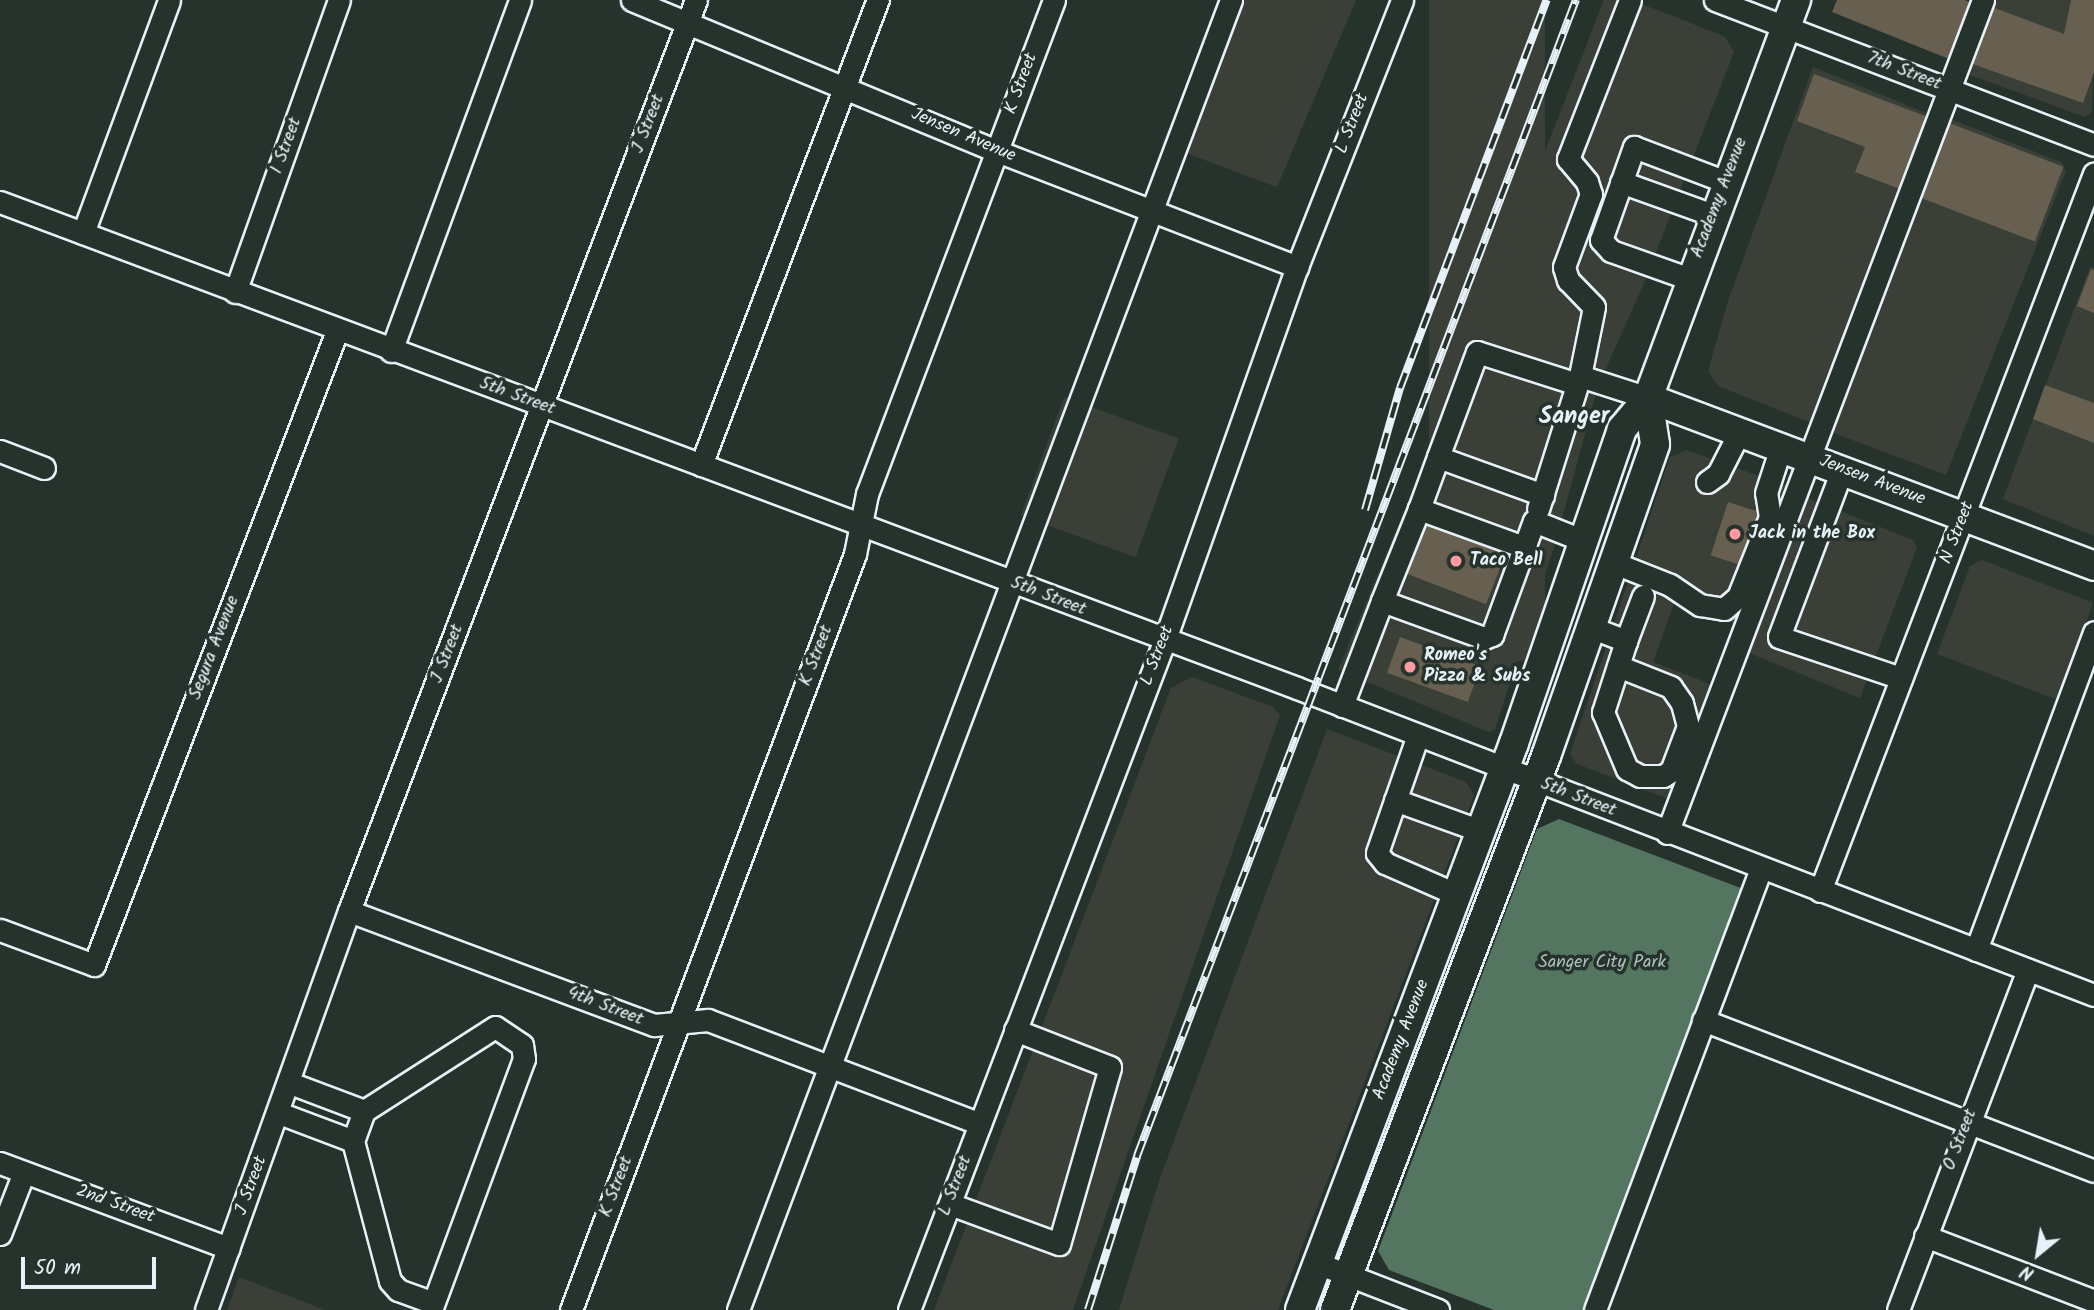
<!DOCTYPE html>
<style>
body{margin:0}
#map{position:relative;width:2094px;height:1310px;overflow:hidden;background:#26332d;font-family:Kalam,sans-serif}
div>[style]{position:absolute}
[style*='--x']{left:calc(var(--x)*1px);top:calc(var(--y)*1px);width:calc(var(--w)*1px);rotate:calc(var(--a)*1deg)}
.built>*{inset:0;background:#3a4038;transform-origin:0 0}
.green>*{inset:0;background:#54755f}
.building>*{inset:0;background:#676050;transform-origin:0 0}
.roads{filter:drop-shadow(2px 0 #e8f1f8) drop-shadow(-2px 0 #e8f1f8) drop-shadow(0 2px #e8f1f8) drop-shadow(0 -2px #e8f1f8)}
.minor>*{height:21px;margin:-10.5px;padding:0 10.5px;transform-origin:10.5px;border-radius:10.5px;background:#26332d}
.major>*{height:28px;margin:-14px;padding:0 14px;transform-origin:14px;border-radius:14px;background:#26332d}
.rail>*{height:8px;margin-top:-4px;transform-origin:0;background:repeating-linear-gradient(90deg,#26332d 0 16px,#e8f1f8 0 32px);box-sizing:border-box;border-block:2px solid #e8f1f8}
.dots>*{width:19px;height:19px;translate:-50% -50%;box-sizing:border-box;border:4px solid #26332d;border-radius:50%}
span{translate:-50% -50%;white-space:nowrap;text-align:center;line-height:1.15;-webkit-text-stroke:7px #26332d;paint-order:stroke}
.street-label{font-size:18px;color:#e8f1f8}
.poi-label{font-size:18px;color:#e8f1f8;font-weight:700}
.left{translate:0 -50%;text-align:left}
.park-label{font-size:18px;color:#adbfbb}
.district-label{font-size:24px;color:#e8f1f8;font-weight:700}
.north{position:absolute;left:2003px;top:1219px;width:70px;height:70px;-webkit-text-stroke:5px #26332d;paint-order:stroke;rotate:210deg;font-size:19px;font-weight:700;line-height:28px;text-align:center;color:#e8f1f8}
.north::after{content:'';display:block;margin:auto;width:24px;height:32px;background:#e8f1f8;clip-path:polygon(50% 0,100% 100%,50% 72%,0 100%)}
.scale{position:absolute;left:21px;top:1257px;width:135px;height:32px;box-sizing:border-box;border:4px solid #e8f1f8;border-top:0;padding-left:9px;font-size:21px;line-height:24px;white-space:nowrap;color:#e8f1f8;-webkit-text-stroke:5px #26332d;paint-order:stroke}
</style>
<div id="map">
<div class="built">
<i style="clip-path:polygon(1223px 0,1356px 0,1277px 187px,1162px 144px)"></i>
<i style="left:1429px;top:0;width:116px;height:661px"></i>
<i style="clip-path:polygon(1604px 0,1631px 0,1688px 22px,1725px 37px,1734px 52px,1644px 283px,1598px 386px,1556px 541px,1495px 729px,1489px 732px,1338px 670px,1417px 480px)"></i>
<i style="clip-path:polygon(1990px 0,2094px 0,2092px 112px,2085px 117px,1962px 72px)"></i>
<i style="clip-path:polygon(1813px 67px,1931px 115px,1817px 425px,1718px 386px,1708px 371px,1728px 301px)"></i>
<i style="clip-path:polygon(1945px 117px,2061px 162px,2066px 171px,1946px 475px,1831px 432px)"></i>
<i style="clip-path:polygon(2090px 267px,2094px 268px,2094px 536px,2003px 499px)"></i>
<i style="left:1064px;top:397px;width:122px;height:126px;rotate:20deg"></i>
<i style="clip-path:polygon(1687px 450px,1787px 486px,1734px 623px,1675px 601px,1653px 662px,1713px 685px,1669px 799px,1577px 764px,1570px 754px,1670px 457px)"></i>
<i style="clip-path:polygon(1803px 496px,1913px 540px,1917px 547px,1860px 698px,1744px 651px)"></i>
<i style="clip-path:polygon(1982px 560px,2093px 603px,2058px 700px,1937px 654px,1970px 566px)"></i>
<i style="clip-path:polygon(1192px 677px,1273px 707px,1280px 715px,1073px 1310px,934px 1310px,1171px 688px)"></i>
<i style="clip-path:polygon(1327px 729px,1466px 782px,1474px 795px,1278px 1310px,1119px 1310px,1159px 1181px)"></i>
<i style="clip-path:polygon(239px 1277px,325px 1310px,227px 1310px)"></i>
</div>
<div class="green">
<i style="clip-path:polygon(1559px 819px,1746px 890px,1584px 1310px,1494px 1310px,1389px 1270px,1378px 1251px,1537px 829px)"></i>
</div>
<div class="building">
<i style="clip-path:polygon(1837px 0,1965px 0,1971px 3px,1949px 59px,1832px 12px)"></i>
<i style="clip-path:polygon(2071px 0,2094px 0,2094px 72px,2083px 103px,1967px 62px,1987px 5px,2064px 34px)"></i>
<i style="clip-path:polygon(1814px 74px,1928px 117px,1900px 189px,1855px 172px,1865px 147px,1797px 121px)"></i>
<i style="left:1944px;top:121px;width:128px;height:80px;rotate:21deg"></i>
<i style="clip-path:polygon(2091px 269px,2094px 270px,2094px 313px,2077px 306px)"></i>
<i style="clip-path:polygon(2045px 385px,2094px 403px,2094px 443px,2033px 419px)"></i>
<i style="left:1728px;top:502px;width:36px;height:56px;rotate:18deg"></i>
<i style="left:1426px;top:518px;width:87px;height:59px;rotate:21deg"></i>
<i style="left:1400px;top:637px;width:86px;height:38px;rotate:20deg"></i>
</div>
<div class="roads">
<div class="minor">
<i style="--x:632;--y:0;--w:395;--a:22.5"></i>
<i style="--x:997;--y:151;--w:322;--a:21.1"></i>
<i style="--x:1630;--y:0;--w:171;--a:111.3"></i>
<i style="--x:1568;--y:159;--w:30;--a:50"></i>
<i style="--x:1587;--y:182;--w:13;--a:72"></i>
<i style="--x:1591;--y:194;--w:78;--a:110.3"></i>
<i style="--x:1564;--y:267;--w:14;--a:73"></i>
<i style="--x:1568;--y:280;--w:37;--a:46"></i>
<i style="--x:1594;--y:307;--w:70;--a:101.5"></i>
<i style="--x:1580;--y:376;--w:71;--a:17.9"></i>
<i style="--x:1715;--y:0;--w:406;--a:20.9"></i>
<i style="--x:1621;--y:182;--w:98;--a:19.7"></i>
<i style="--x:0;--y:202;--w:1385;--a:20.54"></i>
<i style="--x:1297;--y:688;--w:854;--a:21.07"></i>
<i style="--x:83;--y:233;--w:248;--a:-69.7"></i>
<i style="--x:1690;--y:279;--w:84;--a:-160.5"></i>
<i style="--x:1611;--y:251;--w:15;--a:-132"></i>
<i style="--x:1601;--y:240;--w:99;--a:-70.5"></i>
<i style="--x:1634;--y:147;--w:98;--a:20.8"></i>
<i style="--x:235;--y:292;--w:310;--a:-70.4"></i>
<i style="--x:391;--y:351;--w:374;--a:-69.8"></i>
<i style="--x:0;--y:451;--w:47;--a:21.1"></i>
<i style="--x:1438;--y:457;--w:112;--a:-69.6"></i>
<i style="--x:1477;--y:352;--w:105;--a:17.7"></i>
<i style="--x:701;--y:465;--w:498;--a:-69.2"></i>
<i style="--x:1842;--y:470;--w:178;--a:110.7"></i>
<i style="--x:1779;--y:637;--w:129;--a:18.6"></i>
<i style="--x:1707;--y:482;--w:14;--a:-36"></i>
<i style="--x:1718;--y:474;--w:48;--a:-62.9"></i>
<i style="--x:1538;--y:509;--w:139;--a:-72.5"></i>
<i style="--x:1524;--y:547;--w:112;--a:-160.1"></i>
<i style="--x:1419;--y:509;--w:55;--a:-69.9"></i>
<i style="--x:1438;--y:457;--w:112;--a:19.9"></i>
<i style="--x:1612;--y:562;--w:62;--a:21.6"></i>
<i style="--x:1670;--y:585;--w:36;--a:34"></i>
<i style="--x:1700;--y:605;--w:24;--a:9"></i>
<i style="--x:1724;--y:609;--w:18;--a:-41"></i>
<i style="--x:1738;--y:597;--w:86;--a:-68.2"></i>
<i style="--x:1770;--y:517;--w:24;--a:-99"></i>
<i style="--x:1766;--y:493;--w:48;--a:-71.9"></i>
<i style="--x:1382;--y:601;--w:99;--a:-68.1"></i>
<i style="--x:1590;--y:627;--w:39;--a:21"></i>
<i style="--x:1626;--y:641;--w:75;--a:107.9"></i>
<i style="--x:1603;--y:712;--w:62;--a:67.2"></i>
<i style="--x:1627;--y:769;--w:15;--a:28"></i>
<i style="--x:1640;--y:776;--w:23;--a:0"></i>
<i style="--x:1663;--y:776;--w:9;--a:-32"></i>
<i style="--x:1671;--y:771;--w:48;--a:-69.3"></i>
<i style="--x:1688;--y:726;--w:24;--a:-105"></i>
<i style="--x:1682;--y:703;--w:19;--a:-125"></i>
<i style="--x:1671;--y:687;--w:57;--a:-158.4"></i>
<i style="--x:1626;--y:641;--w:48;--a:-69.3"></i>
<i style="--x:1342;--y:706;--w:112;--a:-69.1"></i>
<i style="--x:1382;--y:601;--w:109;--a:19.9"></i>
<i style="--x:1484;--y:638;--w:9;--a:-21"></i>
<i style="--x:1492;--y:635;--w:121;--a:-69.8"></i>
<i style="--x:1534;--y:521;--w:52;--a:21.6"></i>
<i style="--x:1418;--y:735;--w:125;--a:109.2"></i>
<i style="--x:1377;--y:853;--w:13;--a:51"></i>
<i style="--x:1385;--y:863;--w:80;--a:23.7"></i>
<i style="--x:1395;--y:800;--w:91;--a:19.8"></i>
<i style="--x:1667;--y:833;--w:891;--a:-69.23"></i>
<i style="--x:1820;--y:891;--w:768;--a:-69.09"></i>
<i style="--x:349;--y:911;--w:326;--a:20.5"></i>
<i style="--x:654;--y:1025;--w:54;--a:-5.3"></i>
<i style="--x:708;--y:1020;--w:291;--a:20.9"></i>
<i style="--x:0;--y:930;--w:100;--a:20.4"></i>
<i style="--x:94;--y:965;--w:679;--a:-69.03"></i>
<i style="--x:1976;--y:950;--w:339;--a:-69.6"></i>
<i style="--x:1703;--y:1020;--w:419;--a:21.1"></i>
<i style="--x:290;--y:1083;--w:79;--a:20.7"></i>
<i style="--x:279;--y:1113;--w:79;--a:20.7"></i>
<i style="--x:0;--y:1163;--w:244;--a:20.4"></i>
<i style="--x:950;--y:1204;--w:116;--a:20.2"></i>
<i style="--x:1059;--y:1244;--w:184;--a:-73.9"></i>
<i style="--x:1110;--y:1067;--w:102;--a:-158.7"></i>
<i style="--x:0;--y:1234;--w:66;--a:-68.8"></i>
<i style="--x:1925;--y:1236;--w:181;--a:21"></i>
<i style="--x:1317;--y:1263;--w:130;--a:21.2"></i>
<i style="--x:206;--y:1310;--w:424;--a:-70.3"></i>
<i style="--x:349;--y:911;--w:975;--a:-69.15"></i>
<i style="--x:431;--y:1310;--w:268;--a:-69.7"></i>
<i style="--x:524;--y:1059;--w:14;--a:-98"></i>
<i style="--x:522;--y:1045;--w:32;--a:-146"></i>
<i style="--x:495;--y:1027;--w:156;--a:147.3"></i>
<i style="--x:364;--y:1111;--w:32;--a:110"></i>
<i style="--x:353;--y:1141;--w:145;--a:75.2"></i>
<i style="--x:390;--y:1281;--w:12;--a:48"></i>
<i style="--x:398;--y:1290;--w:37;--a:20"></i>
<i style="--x:571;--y:1310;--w:808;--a:-69.41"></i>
<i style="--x:855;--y:554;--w:61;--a:-78.7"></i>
<i style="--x:867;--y:494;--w:528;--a:-69.27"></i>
<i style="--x:738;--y:1310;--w:1400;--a:-69.38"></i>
<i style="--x:909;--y:1310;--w:715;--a:-69.11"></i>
<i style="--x:1164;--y:642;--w:398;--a:-70.5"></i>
<i style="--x:1297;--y:267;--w:287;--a:-68.5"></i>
<i style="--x:1595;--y:1310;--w:472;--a:-69.4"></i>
<i style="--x:1898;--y:1310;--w:364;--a:-69.1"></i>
</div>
<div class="major">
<i style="--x:1648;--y:398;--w:477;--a:20.6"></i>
<i style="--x:1300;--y:1310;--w:606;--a:-69.32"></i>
<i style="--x:1514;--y:743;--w:332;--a:-71"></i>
<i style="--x:1622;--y:429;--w:40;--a:-50"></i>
<i style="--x:1648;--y:398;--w:425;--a:-69.6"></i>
<i style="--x:1335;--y:1310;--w:593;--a:-69.15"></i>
<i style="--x:1546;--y:756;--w:330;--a:-70.7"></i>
<i style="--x:1655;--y:444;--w:47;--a:-98.7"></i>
</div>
</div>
<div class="rail">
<i style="--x:1365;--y:510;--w:127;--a:-74"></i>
<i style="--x:1400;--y:388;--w:415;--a:-69.3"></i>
<i style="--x:1088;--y:1310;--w:162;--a:-72.3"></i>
<i style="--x:1137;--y:1156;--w:1237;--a:-69.21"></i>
</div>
<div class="dots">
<i style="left:1735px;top:534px;background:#ff9aa2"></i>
<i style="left:1456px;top:561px;background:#ff9aa2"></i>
<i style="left:1410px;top:667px;background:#ff9aa2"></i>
</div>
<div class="street-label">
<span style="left:1904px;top:72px;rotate:21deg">7th Street</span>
<span style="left:1022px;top:84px;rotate:-70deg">K Street</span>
<span style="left:649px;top:124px;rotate:-69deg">J Street</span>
<span style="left:1353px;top:124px;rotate:-69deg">L Street</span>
<span style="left:963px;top:136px;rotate:23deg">Jensen Avenue</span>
<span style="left:287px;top:146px;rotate:-70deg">I Street</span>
<span style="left:1720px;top:198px;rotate:-69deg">Academy Avenue</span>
<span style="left:517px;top:397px;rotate:20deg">5th Street</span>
<span style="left:1872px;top:481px;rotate:21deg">Jensen Avenue</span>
<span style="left:1958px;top:533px;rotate:-69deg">N Street</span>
<span style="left:1048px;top:597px;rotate:21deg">5th Street</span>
<span style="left:215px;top:648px;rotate:-69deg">Segura Avenue</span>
<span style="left:448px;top:654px;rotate:-69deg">J Street</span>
<span style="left:817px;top:656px;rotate:-69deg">K Street</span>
<span style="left:1158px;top:656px;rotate:-69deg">L Street</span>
<span style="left:1578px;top:798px;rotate:21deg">5th Street</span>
<span style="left:605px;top:1007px;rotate:21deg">4th Street</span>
<span style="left:1402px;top:1040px;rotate:-69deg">Academy Avenue</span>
<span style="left:1961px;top:1140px;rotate:-69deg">O Street</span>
<span style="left:252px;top:1186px;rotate:-70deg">J Street</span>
<span style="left:956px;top:1186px;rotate:-69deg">L Street</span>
<span style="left:617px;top:1187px;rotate:-69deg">K Street</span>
<span style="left:115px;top:1205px;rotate:20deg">2nd Street</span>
</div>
<div class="poi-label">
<span class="left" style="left:1749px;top:534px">Jack in the Box</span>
<span class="left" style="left:1470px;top:561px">Taco Bell</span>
<span class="left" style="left:1424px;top:667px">Romeo's<br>Pizza &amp; Subs</span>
</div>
<div class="park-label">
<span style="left:1602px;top:963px">Sanger City Park</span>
</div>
<div class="district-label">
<span style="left:1574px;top:417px">Sanger</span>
</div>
<div class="north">N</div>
<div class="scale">50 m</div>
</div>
